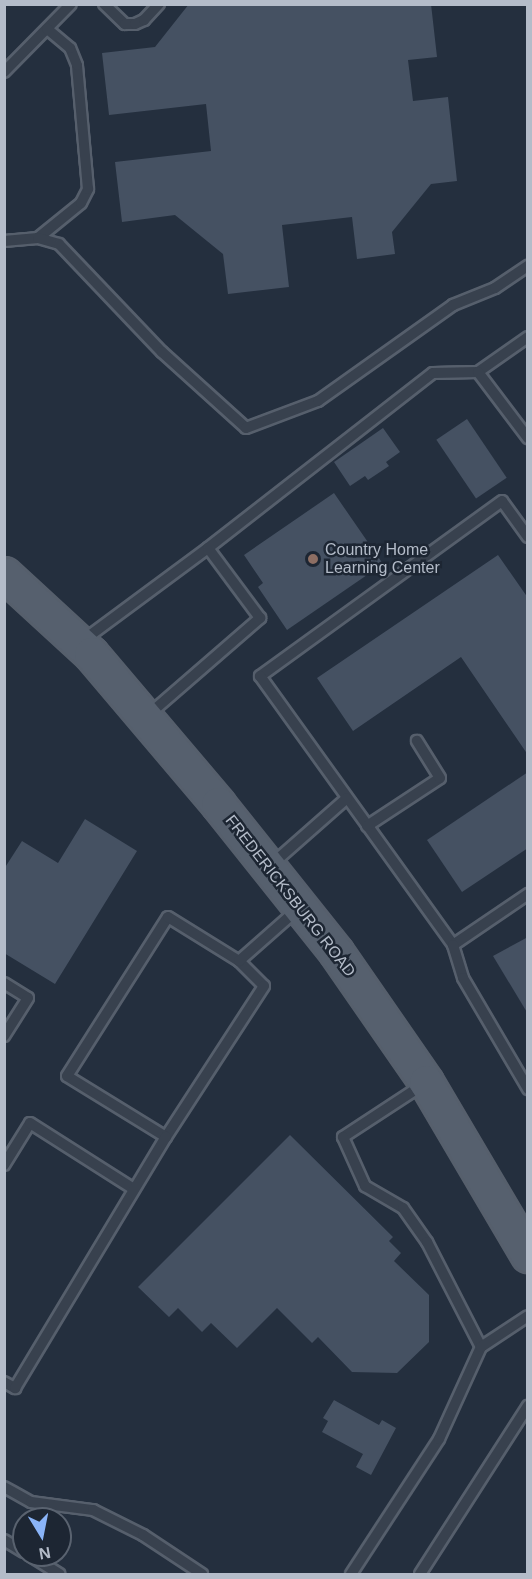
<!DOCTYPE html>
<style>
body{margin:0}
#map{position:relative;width:532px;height:1579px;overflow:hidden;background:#242f3e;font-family:Arial,sans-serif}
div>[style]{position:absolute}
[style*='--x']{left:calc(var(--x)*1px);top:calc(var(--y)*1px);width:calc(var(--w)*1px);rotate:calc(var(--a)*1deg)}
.building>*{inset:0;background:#455162;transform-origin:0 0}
.roads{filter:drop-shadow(2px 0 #565f6c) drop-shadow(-2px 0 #565f6c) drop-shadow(0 2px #565f6c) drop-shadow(0 -2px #565f6c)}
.lane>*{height:10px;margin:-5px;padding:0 5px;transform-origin:5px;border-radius:5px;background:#38414e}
.primary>*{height:33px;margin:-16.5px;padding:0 16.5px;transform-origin:16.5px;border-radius:16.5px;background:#56606e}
.dots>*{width:16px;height:16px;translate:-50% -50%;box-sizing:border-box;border:3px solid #1d2633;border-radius:50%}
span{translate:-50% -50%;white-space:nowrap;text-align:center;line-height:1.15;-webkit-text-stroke:5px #1d2633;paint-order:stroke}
.poi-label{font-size:16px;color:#b4bcc9}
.left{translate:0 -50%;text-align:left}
.street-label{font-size:16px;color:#b4bcc9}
.frame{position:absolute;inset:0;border:6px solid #b4bcc9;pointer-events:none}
.north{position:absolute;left:12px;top:1507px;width:60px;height:60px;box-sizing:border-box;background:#1d2633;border:2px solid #59626f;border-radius:50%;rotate:170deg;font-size:16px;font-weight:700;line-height:24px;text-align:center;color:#b4bcc9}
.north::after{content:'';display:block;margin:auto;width:21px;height:27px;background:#8ab4f8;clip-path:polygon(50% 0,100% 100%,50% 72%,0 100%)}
</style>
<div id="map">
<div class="building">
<i style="clip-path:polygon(189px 4px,431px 4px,437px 57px,408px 60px,413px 101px,448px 97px,457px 181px,431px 184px,392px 232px,395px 254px,357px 259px,352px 217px,282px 225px,289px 287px,228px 294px,223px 254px,175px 215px,122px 222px,115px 162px,211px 151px,206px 104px,109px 115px,102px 53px,155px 47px)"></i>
<i style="left:467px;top:419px;width:71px;height:37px;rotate:56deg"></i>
<i style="clip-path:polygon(383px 428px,400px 452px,386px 462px,389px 466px,368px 480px,365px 476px,350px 486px,334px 462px)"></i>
<i style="clip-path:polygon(334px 493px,383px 564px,287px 630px,258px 587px,263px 583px,244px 555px)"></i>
<i style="clip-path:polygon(498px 555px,528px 598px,528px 755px,461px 657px,353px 731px,317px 678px)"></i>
<i style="clip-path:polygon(528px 772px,528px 848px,462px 892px,427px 840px)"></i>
<i style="clip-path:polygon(85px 819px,137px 851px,55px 984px,4px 953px,4px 869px,22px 841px,58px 863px)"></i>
<i style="clip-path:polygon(528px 937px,528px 1014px,493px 956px)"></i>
<i style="clip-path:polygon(290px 1135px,393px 1237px,389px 1241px,401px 1253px,394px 1261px,429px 1295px,429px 1342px,397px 1373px,352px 1372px,318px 1337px,312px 1343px,277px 1308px,237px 1348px,211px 1323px,202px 1332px,178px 1308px,169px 1317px,138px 1287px)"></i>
<i style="clip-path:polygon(334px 1400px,379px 1425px,382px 1420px,396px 1428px,371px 1475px,356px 1467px,363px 1454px,322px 1432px,328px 1421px,323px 1418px)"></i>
</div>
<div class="roads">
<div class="lane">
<i style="--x:104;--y:4;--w:29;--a:44"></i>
<i style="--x:125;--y:24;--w:10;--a:0"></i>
<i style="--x:135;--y:24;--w:10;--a:-24"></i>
<i style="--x:144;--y:20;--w:22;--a:-47"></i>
<i style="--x:4;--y:72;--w:95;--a:-45.4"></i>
<i style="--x:38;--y:238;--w:55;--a:-39.1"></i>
<i style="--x:81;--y:203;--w:16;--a:-63"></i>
<i style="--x:88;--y:189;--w:124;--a:-95.1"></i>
<i style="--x:77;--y:65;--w:18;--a:-112"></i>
<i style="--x:70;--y:48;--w:30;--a:-140"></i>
<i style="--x:4;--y:241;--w:34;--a:-5"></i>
<i style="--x:38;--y:238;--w:22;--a:16"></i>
<i style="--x:59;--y:244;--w:149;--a:46.4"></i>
<i style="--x:162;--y:352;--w:113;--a:42.1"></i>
<i style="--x:246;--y:428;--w:77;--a:-20.6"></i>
<i style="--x:318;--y:401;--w:166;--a:-35.4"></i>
<i style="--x:453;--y:305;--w:45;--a:-22"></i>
<i style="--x:495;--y:288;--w:40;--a:-34"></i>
<i style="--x:478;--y:372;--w:61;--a:-35"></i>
<i style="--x:528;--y:537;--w:44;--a:-125.8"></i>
<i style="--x:502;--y:501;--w:299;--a:144.1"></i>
<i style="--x:260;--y:676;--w:331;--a:54.3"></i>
<i style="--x:453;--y:945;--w:91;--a:-34.2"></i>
<i style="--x:81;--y:642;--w:158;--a:-36.5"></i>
<i style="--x:208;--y:548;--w:285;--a:-37.9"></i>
<i style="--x:433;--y:373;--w:45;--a:-1.3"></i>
<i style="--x:478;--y:372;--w:83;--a:52.9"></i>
<i style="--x:147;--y:716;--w:150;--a:-40.9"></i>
<i style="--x:260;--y:618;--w:87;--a:-126.6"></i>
<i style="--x:367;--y:826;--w:87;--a:-33.3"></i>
<i style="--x:440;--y:778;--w:44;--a:-121.9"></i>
<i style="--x:271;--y:865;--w:101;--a:-41.4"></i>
<i style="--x:453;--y:945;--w:34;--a:73"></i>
<i style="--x:463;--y:978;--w:129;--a:59.6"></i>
<i style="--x:239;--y:961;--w:35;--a:45"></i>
<i style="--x:264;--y:986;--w:180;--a:123"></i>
<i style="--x:166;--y:1137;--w:116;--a:-148.4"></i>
<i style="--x:67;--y:1076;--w:188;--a:-57.6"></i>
<i style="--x:168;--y:917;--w:84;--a:31.8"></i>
<i style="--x:239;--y:961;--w:79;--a:-41.4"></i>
<i style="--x:4;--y:983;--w:28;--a:32"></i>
<i style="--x:28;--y:998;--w:45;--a:122.3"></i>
<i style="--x:424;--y:1084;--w:97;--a:146.8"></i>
<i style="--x:343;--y:1137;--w:54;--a:65.8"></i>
<i style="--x:365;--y:1186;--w:44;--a:30.1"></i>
<i style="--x:403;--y:1208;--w:42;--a:54.8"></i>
<i style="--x:427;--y:1242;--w:118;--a:62.8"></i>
<i style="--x:4;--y:1165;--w:49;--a:-58.2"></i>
<i style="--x:30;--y:1123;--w:123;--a:32.4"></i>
<i style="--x:4;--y:1382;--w:13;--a:29"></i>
<i style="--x:15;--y:1388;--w:293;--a:-59"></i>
<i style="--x:4;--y:1487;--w:31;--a:29"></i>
<i style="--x:31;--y:1502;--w:63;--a:7.4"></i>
<i style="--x:93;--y:1510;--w:56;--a:26.6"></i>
<i style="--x:143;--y:1535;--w:71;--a:33.5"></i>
<i style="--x:4;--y:1540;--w:23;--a:31"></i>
<i style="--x:29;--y:1555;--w:36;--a:32"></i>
<i style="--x:351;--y:1574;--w:161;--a:-56.9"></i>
<i style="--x:439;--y:1439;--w:101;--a:-65.5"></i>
<i style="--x:481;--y:1347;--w:56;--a:-33.4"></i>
<i style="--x:420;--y:1574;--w:200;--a:-57.3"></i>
</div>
<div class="primary">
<i style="--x:4;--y:574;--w:118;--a:42.6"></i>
<i style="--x:91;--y:654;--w:197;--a:49.7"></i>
<i style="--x:218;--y:804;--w:189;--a:51.4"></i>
<i style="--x:336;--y:952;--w:158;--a:55.3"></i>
<i style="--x:426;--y:1082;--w:201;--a:59.5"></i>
</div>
</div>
<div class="dots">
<i style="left:313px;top:559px;background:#8d6e63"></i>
</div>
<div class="poi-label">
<span class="left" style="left:325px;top:559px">Country Home<br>Learning Center</span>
</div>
<div class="street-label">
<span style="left:290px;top:896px;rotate:52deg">FREDERICKSBURG ROAD</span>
</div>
<div class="frame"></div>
<div class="north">N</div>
</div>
